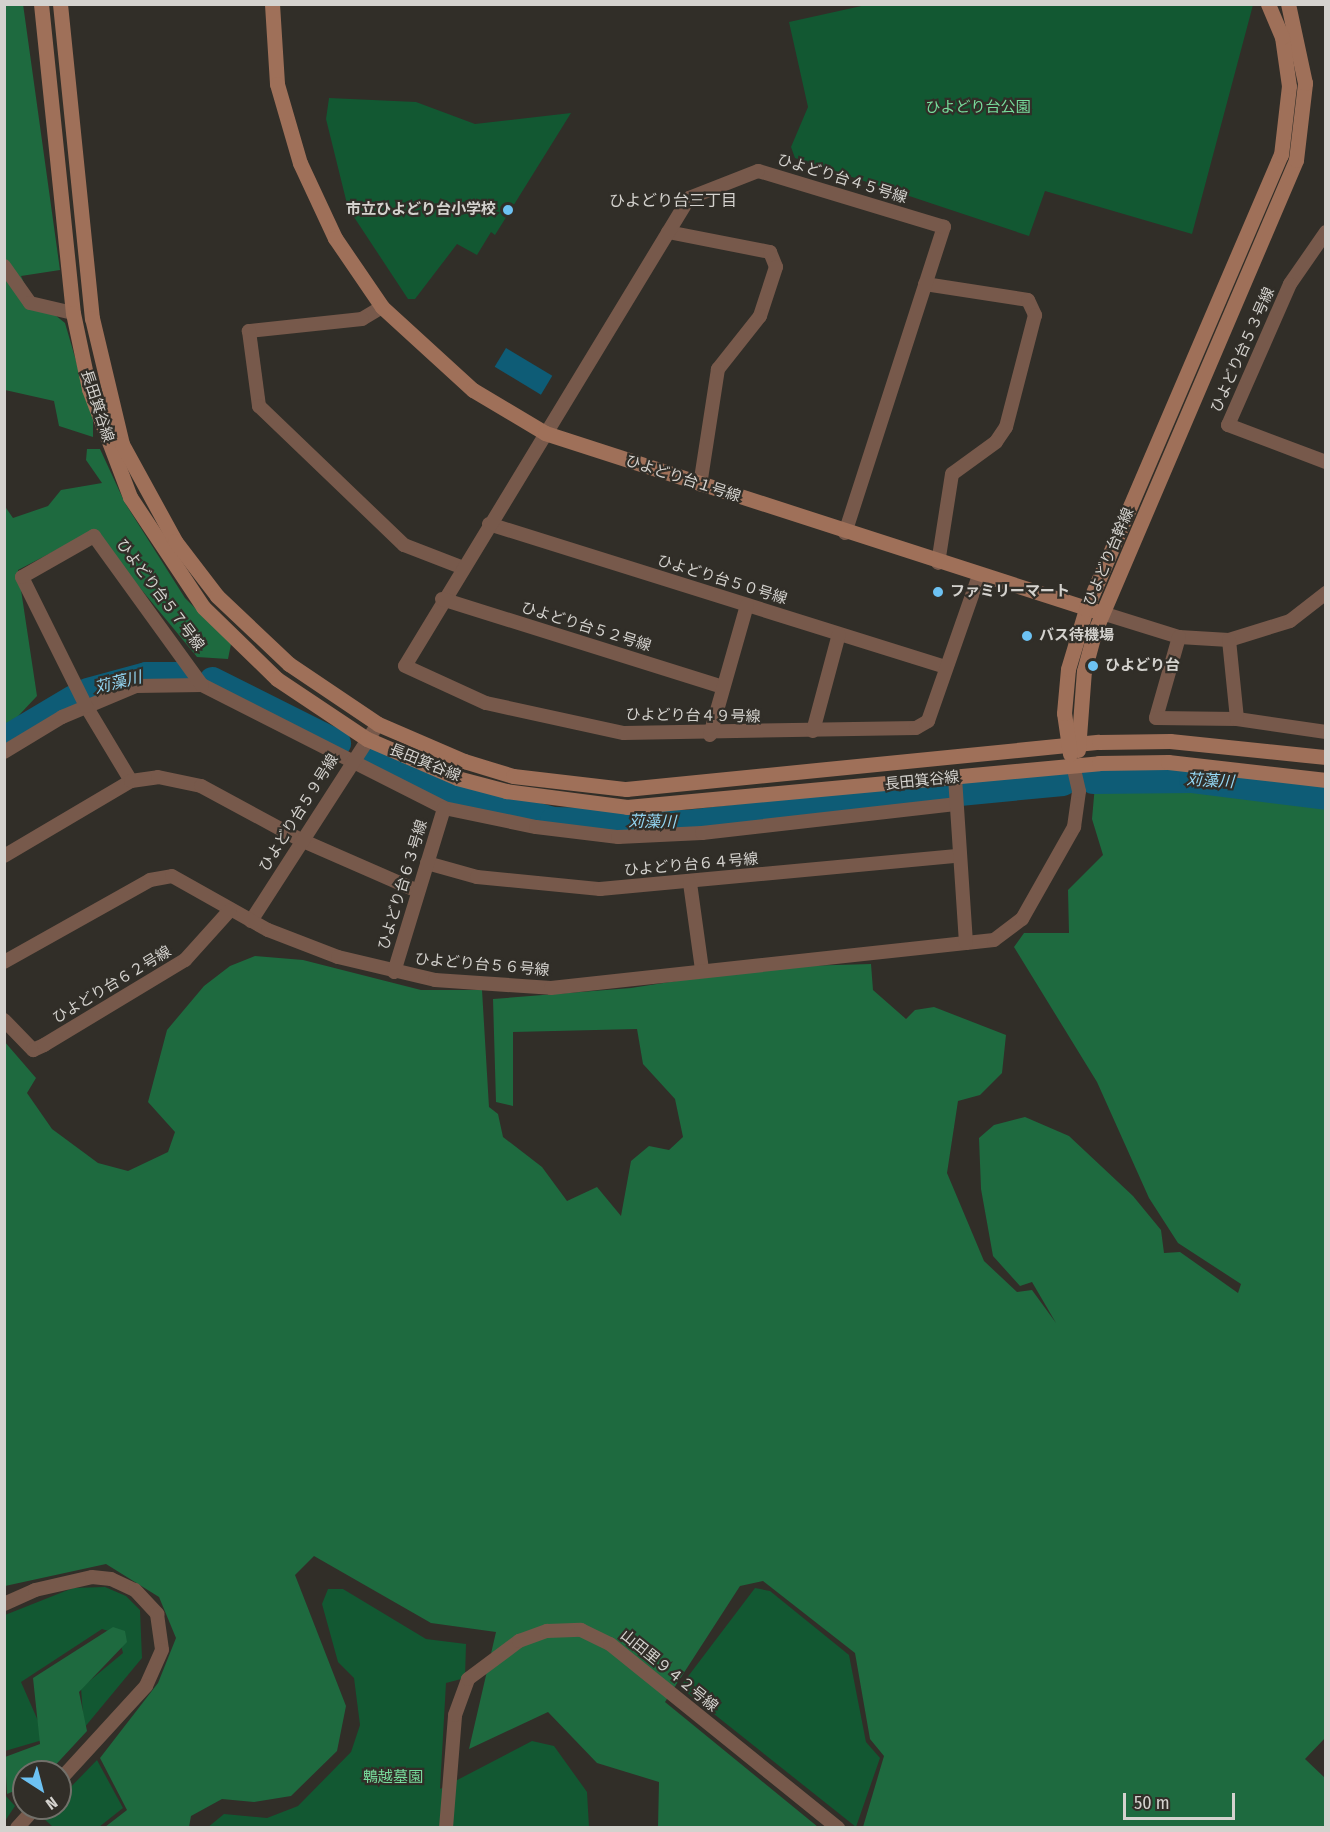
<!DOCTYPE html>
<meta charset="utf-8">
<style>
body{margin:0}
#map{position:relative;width:1330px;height:1832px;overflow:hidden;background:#312e28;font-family:"Fira Sans Condensed","Noto Sans JP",sans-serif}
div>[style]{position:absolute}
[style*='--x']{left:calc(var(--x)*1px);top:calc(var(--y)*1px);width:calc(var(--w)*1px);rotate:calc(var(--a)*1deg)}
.green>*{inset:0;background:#125832}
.forest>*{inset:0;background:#1e6a3f}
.water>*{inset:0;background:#0e5c76;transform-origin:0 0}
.river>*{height:27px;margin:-13.5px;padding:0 13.5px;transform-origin:13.5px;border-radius:13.5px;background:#0e5c76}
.street>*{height:14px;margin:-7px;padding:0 7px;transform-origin:7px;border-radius:7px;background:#77594b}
.secondary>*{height:15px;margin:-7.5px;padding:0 7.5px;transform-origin:7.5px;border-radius:7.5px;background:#9f7059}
.dots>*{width:16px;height:16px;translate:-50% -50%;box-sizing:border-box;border:3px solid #312e28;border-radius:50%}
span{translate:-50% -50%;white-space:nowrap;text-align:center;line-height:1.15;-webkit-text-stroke:4.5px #312e28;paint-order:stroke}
.park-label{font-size:15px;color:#78dc9c}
.street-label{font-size:15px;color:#d4d2ce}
.poi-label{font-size:15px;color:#d4d2ce;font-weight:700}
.right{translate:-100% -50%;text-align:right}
.left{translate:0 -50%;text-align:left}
.neighbourhood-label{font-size:16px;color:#d4d2ce}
.water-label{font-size:16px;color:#94d7f4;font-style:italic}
.frame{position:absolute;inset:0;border:6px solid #d4d2ce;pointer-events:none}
.north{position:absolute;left:12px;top:1760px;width:60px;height:60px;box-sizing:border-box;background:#312e28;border:2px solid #72706a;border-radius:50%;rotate:144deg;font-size:16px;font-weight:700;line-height:24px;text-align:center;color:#d4d2ce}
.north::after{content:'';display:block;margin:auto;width:21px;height:27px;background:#6dc2f3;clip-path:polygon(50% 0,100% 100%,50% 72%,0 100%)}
.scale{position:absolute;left:1123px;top:1793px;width:112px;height:27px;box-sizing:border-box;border:3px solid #d4d2ce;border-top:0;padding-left:8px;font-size:18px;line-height:21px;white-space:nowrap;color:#d4d2ce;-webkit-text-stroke:4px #312e28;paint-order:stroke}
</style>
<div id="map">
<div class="green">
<i style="clip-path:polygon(866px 5px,1253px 5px,1192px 234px,1045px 191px,1029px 236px,795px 158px,791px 147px,808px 107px,789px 22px)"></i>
<i style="clip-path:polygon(329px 98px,416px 102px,475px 124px,571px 113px,495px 235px,491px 232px,477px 255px,457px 244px,415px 299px,408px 299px,348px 208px,326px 119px)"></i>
<i style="clip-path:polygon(105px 1587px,126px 1596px,140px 1610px,142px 1658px,84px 1728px,81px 1688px,123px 1653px,118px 1634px,102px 1629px,21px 1682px,46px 1739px,5px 1751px,5px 1615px,73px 1588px)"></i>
<i style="clip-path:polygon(755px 1588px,770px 1591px,849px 1655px,866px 1742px,880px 1758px,856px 1827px,680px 1687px)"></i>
<i style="clip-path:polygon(328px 1589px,343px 1589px,426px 1639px,466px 1644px,465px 1678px,446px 1683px,440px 1789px,532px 1741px,554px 1746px,587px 1792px,589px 1827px,207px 1828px,224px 1814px,267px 1818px,298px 1806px,351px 1752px,360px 1725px,354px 1678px,338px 1662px,322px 1604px)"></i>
<i style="clip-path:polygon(97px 1760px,123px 1808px,99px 1827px,53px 1827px,42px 1817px,60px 1808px,60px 1798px)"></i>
<i style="clip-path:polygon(5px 1795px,15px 1806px,5px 1821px)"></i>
</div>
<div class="forest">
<i style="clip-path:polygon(23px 4px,60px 270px,21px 276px,29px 294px,65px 323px,93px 419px,93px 437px,59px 426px,54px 401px,5px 390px,5px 5px)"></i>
<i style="clip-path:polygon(87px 449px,100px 449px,125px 503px,185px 598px,231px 644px,228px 659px,197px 657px,93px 531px,18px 570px,37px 696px,5px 730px,4px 505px,13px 518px,48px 506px,61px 490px,102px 483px,86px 460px)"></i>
<i style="clip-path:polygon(1172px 773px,1325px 796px,1326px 1737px,1305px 1759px,1325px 1778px,1325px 1827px,863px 1827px,884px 1756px,870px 1739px,855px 1653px,763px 1581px,740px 1586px,665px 1702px,818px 1827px,658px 1827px,659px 1782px,597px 1763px,548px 1712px,469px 1749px,496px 1632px,431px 1623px,314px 1556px,295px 1575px,346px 1706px,337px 1751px,291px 1796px,254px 1802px,222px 1799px,191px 1816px,189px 1827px,105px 1827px,127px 1810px,100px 1758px,158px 1683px,176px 1638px,159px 1597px,106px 1564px,5px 1586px,4px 1041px,36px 1078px,27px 1093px,52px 1129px,98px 1163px,128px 1171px,168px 1152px,175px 1132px,148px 1102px,167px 1030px,204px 986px,230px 966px,255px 956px,303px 960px,421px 990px,482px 990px,489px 1107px,498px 1114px,503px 1137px,542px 1167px,567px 1201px,597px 1187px,621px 1216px,631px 1161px,649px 1146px,669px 1150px,683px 1137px,675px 1099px,643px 1064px,637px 1029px,513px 1032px,513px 1106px,496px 1102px,493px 999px,631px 988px,767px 967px,871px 964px,873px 990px,906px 1019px,915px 1010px,934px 1007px,1006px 1035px,1002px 1073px,980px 1095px,958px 1101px,947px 1173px,984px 1261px,1017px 1292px,1032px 1290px,1056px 1323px,1032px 1282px,1020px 1286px,993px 1256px,981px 1189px,979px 1138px,994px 1125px,1025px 1117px,1069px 1136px,1133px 1196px,1161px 1230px,1164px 1253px,1180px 1252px,1238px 1293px,1241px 1284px,1178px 1243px,1149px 1198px,1097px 1082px,1014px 947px,1024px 933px,1069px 933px,1068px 890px,1103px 855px,1092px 819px,1095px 785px)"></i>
<i style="clip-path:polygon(113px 1627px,125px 1631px,127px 1642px,79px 1692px,87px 1731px,49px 1772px,24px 1772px,24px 1787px,7px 1794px,5px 1757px,40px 1744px,33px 1678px)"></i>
</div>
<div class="water">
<i style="left:506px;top:348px;width:54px;height:22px;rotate:31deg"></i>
</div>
<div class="river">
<i style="--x:212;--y:680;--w:140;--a:26.7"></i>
<i style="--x:87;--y:691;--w:61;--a:-15.2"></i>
<i style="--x:146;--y:675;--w:39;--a:0"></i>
<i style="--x:4;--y:739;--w:80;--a:-30.7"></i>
<i style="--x:370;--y:760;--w:51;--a:26.6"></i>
<i style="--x:416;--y:783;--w:142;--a:15.1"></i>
<i style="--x:553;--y:820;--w:134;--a:1.3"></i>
<i style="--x:687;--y:823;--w:258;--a:-6.5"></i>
<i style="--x:1093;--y:780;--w:99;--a:-0.6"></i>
<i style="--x:1192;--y:779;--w:135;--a:7.2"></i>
<i style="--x:959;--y:792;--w:104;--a:-5.5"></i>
</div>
<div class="street">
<i style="--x:668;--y:232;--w:104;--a:11.1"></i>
<i style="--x:770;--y:252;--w:16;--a:68"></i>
<i style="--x:776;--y:267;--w:52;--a:108.1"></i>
<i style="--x:760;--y:316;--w:68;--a:128.4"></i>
<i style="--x:718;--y:369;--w:117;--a:98.8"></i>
<i style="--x:1326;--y:232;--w:63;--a:124.7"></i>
<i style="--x:1290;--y:284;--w:154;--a:113.7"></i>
<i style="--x:1228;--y:425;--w:105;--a:20.7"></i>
<i style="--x:4;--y:266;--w:45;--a:54.9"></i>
<i style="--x:30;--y:303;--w:44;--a:13.1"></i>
<i style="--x:925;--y:284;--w:104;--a:8.8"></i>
<i style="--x:1028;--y:300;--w:17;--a:65"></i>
<i style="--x:1035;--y:315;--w:116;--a:104.5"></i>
<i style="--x:1006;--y:427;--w:18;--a:124"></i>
<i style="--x:996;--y:442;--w:54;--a:144"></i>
<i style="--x:952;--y:474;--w:90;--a:98.9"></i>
<i style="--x:382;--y:307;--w:23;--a:149"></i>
<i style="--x:362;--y:319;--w:114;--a:173.9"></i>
<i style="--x:249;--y:331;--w:76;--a:82.4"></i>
<i style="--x:259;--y:406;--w:201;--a:43.8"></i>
<i style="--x:404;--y:545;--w:61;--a:21.1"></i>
<i style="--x:489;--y:524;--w:478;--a:17.4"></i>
<i style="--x:845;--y:533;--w:322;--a:-72.1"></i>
<i style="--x:944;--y:227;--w:194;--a:-163.2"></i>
<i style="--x:758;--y:171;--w:74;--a:158.6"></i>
<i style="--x:689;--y:198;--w:547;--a:121.25"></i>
<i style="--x:405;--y:666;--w:89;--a:24.6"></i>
<i style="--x:486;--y:703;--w:141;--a:12.3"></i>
<i style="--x:624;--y:733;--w:292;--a:-1"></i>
<i style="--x:916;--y:728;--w:14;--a:-30"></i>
<i style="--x:928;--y:721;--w:155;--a:-70.7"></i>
<i style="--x:442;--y:599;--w:291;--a:17.4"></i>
<i style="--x:1102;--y:613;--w:81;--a:17.3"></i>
<i style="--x:1179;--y:637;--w:50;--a:3.4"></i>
<i style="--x:1229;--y:640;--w:64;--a:-17.3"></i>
<i style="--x:1290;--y:621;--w:46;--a:-37.9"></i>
<i style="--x:1179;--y:637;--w:84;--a:105.9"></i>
<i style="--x:1156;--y:718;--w:81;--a:0.7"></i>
<i style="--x:1237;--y:719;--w:90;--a:8.3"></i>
<i style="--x:1229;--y:640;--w:79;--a:84.2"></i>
<i style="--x:813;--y:731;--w:100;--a:-75"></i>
<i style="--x:710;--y:735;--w:135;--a:-74.1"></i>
<i style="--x:4;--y:752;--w:68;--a:-31.1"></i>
<i style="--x:62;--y:717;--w:80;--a:-22.7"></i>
<i style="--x:136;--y:686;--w:66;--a:-0.9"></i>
<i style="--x:202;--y:685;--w:271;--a:26.9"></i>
<i style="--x:444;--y:808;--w:94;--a:11.7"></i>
<i style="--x:536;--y:827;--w:83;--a:7"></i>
<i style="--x:618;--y:837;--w:84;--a:-2.7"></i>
<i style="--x:702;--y:833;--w:255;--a:-6.5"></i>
<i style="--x:131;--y:781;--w:87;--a:-121"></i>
<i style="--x:86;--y:706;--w:144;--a:-116.4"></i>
<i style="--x:22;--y:577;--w:83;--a:-29.7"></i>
<i style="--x:94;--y:536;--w:184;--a:54.1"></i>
<i style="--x:4;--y:856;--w:147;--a:-30.6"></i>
<i style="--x:131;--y:781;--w:27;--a:-8"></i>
<i style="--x:158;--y:777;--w:44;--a:11.8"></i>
<i style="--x:201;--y:786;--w:114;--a:28.4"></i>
<i style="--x:301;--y:840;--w:128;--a:23.6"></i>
<i style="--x:427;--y:863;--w:52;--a:15.6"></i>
<i style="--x:477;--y:877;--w:124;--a:5.6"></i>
<i style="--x:600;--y:889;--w:361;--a:-5.3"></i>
<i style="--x:690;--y:883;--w:88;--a:82.1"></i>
<i style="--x:251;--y:921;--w:234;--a:-57.2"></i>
<i style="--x:966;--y:943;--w:28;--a:-6"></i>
<i style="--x:994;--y:940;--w:35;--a:-37"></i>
<i style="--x:1022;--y:919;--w:106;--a:-60.5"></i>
<i style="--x:1074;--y:827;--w:36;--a:-82"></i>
<i style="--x:1079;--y:791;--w:27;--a:-103"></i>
<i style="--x:4;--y:962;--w:167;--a:-29.3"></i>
<i style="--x:150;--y:880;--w:22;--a:-10"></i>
<i style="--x:172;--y:876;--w:110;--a:29.4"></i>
<i style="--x:268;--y:930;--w:75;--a:21.1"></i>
<i style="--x:338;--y:957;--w:100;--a:13.3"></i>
<i style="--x:435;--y:980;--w:116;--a:3.9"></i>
<i style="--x:551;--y:988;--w:417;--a:-6.2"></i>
<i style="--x:966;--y:943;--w:166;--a:-93.8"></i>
<i style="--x:394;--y:972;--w:171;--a:-73"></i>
<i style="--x:4;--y:1020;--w:42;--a:46"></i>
<i style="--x:33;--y:1050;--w:12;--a:-24"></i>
<i style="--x:44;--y:1045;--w:165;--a:-31.1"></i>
<i style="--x:185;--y:960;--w:67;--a:-48"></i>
<i style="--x:4;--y:1604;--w:34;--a:-24"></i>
<i style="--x:35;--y:1590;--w:58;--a:-12.8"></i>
<i style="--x:92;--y:1577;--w:19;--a:6"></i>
<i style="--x:111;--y:1579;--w:26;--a:25"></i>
<i style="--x:135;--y:1590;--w:33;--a:47"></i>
<i style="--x:157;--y:1614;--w:36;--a:82"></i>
<i style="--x:162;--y:1650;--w:39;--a:114"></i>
<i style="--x:146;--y:1686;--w:127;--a:132.5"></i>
<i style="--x:17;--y:1828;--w:27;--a:-48"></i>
<i style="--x:446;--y:1828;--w:113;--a:-85.4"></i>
<i style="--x:455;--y:1715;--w:38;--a:-70"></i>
<i style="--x:468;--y:1679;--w:64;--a:-36.7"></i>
<i style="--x:519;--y:1641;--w:30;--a:-20"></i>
<i style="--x:547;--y:1631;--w:34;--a:-2"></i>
<i style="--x:581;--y:1630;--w:32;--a:26"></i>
<i style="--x:610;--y:1644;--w:293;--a:38.9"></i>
</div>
<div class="secondary">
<i style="--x:41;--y:4;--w:311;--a:84.1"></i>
<i style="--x:73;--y:313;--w:78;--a:78.1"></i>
<i style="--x:89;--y:389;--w:116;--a:69.2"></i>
<i style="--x:130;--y:497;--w:132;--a:56.4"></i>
<i style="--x:203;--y:607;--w:103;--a:44.2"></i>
<i style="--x:277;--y:679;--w:108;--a:33.7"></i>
<i style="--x:367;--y:739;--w:98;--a:23.4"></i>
<i style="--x:457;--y:778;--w:51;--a:14.9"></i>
<i style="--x:506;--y:791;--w:122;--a:7.5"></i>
<i style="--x:627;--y:807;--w:474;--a:-5.3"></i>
<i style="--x:1099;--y:763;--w:69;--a:-0.8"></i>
<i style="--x:1168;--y:762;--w:159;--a:6.5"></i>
<i style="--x:60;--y:4;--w:316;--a:84.2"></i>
<i style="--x:92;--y:318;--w:130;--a:76.6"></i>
<i style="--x:122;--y:444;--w:111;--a:61.3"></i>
<i style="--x:175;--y:541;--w:69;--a:52.6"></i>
<i style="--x:217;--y:596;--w:99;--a:43.4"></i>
<i style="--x:289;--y:664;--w:107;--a:34"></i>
<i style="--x:378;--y:724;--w:94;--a:23.3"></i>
<i style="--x:464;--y:761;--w:51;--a:17"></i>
<i style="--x:513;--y:776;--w:114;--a:6.6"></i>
<i style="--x:626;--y:789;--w:475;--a:-5.7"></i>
<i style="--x:1099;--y:742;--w:71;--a:-0.8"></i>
<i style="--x:1170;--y:741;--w:157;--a:5.9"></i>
<i style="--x:272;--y:4;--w:80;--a:86.4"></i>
<i style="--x:277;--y:84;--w:82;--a:73.8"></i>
<i style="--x:300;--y:163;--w:83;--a:65"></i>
<i style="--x:335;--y:238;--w:83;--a:55.7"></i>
<i style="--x:382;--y:307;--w:123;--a:42.4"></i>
<i style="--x:473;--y:390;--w:84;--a:30.8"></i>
<i style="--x:545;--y:433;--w:585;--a:17.91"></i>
<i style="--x:1078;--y:750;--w:79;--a:-85.7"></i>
<i style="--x:1084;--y:671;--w:39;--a:-75"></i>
<i style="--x:1094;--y:633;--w:514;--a:-66.87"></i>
<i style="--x:1296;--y:160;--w:78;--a:-83.3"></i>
<i style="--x:1305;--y:83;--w:81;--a:-102.1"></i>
<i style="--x:1070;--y:754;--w:41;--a:-98.3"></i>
<i style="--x:1064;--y:713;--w:44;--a:-84.8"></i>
<i style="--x:1068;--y:669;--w:63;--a:-73.3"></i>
<i style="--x:1086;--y:609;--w:494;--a:-66.8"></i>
<i style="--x:1281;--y:155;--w:69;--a:-83.4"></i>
<i style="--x:1289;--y:86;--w:49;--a:-98.1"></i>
<i style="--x:1282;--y:37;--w:36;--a:-113"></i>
</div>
<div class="dots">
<i style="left:508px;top:210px;background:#6dc2f3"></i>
<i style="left:938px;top:592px;background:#6dc2f3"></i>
<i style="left:1027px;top:636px;background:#6dc2f3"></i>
<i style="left:1093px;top:666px;background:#6dc2f3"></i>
</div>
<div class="park-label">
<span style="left:978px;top:108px">ひよどり台公園</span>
<span style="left:393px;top:1778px">鵯越墓園</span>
</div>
<div class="street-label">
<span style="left:842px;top:179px;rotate:17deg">ひよどり台４５号線</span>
<span style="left:1243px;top:350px;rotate:-66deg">ひよどり台５３号線</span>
<span style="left:97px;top:406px;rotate:72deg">長田箕谷線</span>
<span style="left:683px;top:479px;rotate:18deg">ひよどり台１号線</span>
<span style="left:1109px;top:557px;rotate:-67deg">ひよどり台幹線</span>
<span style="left:722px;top:580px;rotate:17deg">ひよどり台５０号線</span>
<span style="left:160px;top:595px;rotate:53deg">ひよどり台５７号線</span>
<span style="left:586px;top:627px;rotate:17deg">ひよどり台５２号線</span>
<span style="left:693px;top:716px;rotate:1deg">ひよどり台４９号線</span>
<span style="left:425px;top:763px;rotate:22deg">長田箕谷線</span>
<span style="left:922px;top:781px;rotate:-6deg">長田箕谷線</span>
<span style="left:299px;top:813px;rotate:-58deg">ひよどり台５９号線</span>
<span style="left:691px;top:865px;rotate:-5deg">ひよどり台６４号線</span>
<span style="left:403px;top:885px;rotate:-73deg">ひよどり台６３号線</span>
<span style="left:482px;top:965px;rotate:5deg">ひよどり台５６号線</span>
<span style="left:112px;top:985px;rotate:-31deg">ひよどり台６２号線</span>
<span style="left:669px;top:1671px;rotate:39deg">山田里９４２号線</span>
</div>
<div class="poi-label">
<span class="right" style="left:496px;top:210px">市立ひよどり台小学校</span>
<span class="left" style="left:950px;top:592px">ファミリーマート</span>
<span class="left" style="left:1039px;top:636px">バス待機場</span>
<span class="left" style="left:1105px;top:666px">ひよどり台</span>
</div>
<div class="neighbourhood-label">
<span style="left:673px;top:201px">ひよどり台三丁目</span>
</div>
<div class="water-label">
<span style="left:118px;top:683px;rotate:-14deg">苅藻川</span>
<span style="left:1210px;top:781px;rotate:3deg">苅藻川</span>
<span style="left:652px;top:822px;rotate:1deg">苅藻川</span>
</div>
<div class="frame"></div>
<div class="north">N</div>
<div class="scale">50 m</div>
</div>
